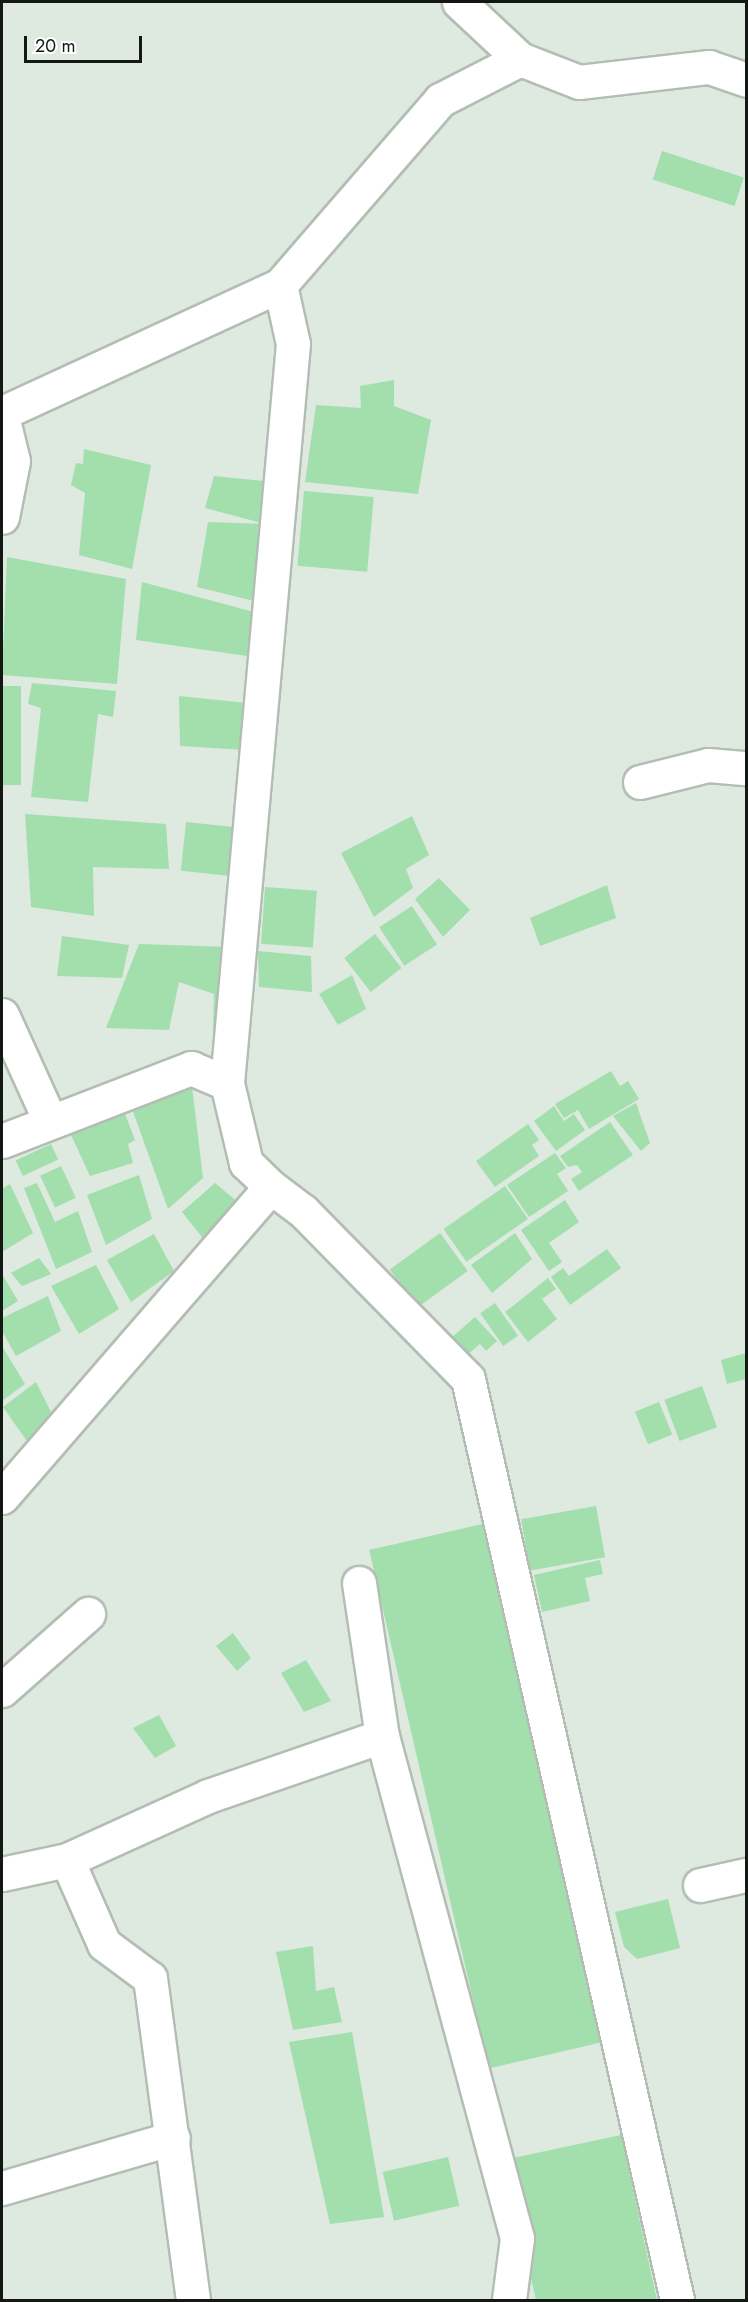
<!DOCTYPE html>
<style>
body{margin:0}
#map{position:relative;width:748px;height:2302px;overflow:hidden;background:#dee9e0;font-family:Jost,sans-serif}
div>[style]{position:absolute}
[style*='--x']{left:calc(var(--x)*1px);top:calc(var(--y)*1px);width:calc(var(--w)*1px);rotate:calc(var(--a)*1deg)}
.building>*{inset:0;background:#a2dfad;transform-origin:0 0}
.roads{filter:drop-shadow(2px 0 #b3bdb4) drop-shadow(-2px 0 #b3bdb4) drop-shadow(0 2px #b3bdb4) drop-shadow(0 -2px #b3bdb4)}
.minor>*{height:33px;margin:-16.5px;padding:0 16.5px;transform-origin:16.5px;border-radius:16.5px;background:#fff}
span{translate:-50% -50%;white-space:nowrap;text-align:center;line-height:1.15;-webkit-text-stroke:5px #fff;paint-order:stroke}
.frame{position:absolute;inset:0;border:3px solid #141815;pointer-events:none}
.scale{position:absolute;left:24px;top:36px;width:118px;height:27px;box-sizing:border-box;border:3px solid #141815;border-top:0;padding-left:8px;font-size:18px;line-height:21px;white-space:nowrap;color:#141815;-webkit-text-stroke:4px #fff;paint-order:stroke}
</style>
<div id="map">
<div class="building">
<i style="left:662px;top:151px;width:86px;height:30px;rotate:18deg"></i>
<i style="clip-path:polygon(394px 380px,394px 406px,431px 420px,418px 494px,305px 482px,316px 405px,361px 408px,360px 386px)"></i>
<i style="clip-path:polygon(84px 449px,151px 465px,132px 569px,79px 555px,85px 493px,71px 485px,76px 463px,83px 464px)"></i>
<i style="clip-path:polygon(214px 476px,275px 482px,258px 602px,197px 587px,208px 522px,265px 524px,205px 508px)"></i>
<i style="left:304px;top:491px;width:70px;height:75px;rotate:5deg"></i>
<i style="clip-path:polygon(7px 557px,126px 579px,117px 684px,2px 675px)"></i>
<i style="clip-path:polygon(142px 582px,254px 612px,247px 656px,136px 640px)"></i>
<i style="clip-path:polygon(32px 683px,116px 691px,113px 717px,98px 714px,88px 802px,31px 797px,41px 708px,28px 704px)"></i>
<i style="left:2px;top:686px;width:19px;height:99px"></i>
<i style="clip-path:polygon(179px 696px,247px 703px,246px 750px,180px 746px)"></i>
<i style="clip-path:polygon(25px 814px,166px 824px,169px 869px,93px 867px,94px 916px,31px 907px)"></i>
<i style="clip-path:polygon(412px 816px,429px 855px,406px 869px,413px 888px,374px 917px,341px 853px)"></i>
<i style="left:186px;top:822px;width:50px;height:49px;rotate:6deg"></i>
<i style="clip-path:polygon(439px 878px,470px 910px,443px 937px,415px 899px)"></i>
<i style="clip-path:polygon(607px 885px,616px 918px,540px 946px,530px 918px)"></i>
<i style="left:265px;top:887px;width:52px;height:57px;rotate:4deg"></i>
<i style="left:412px;top:906px;width:46px;height:39px;rotate:57deg"></i>
<i style="left:375px;top:934px;width:43px;height:39px;rotate:52deg"></i>
<i style="clip-path:polygon(62px 936px,129px 945px,122px 978px,57px 976px)"></i>
<i style="clip-path:polygon(139px 944px,230px 947px,224px 1029px,213px 1031px,214px 994px,179px 982px,169px 1030px,106px 1028px)"></i>
<i style="clip-path:polygon(258px 951px,311px 956px,312px 992px,259px 987px)"></i>
<i style="clip-path:polygon(352px 975px,366px 1009px,338px 1025px,319px 994px)"></i>
<i style="clip-path:polygon(611px 1071px,620px 1086px,628px 1081px,639px 1099px,589px 1129px,578px 1110px,564px 1118px,555px 1104px)"></i>
<i style="clip-path:polygon(191px 1078px,203px 1178px,168px 1209px,131px 1106px)"></i>
<i style="clip-path:polygon(636px 1103px,650px 1143px,641px 1151px,613px 1116px)"></i>
<i style="clip-path:polygon(554px 1106px,564px 1121px,574px 1114px,585px 1130px,556px 1151px,534px 1121px)"></i>
<i style="clip-path:polygon(125px 1114px,135px 1140px,128px 1144px,133px 1163px,90px 1176px,71px 1135px)"></i>
<i style="clip-path:polygon(610px 1122px,633px 1155px,579px 1191px,571px 1179px,582px 1172px,577px 1165px,568px 1167px,560px 1156px)"></i>
<i style="clip-path:polygon(528px 1124px,539px 1140px,532px 1145px,539px 1156px,495px 1187px,476px 1161px)"></i>
<i style="left:51px;top:1144px;width:17px;height:39px;rotate:65deg"></i>
<i style="clip-path:polygon(555px 1153px,566px 1168px,557px 1174px,568px 1191px,529px 1217px,507px 1185px)"></i>
<i style="left:61px;top:1166px;width:35px;height:23px;rotate:65deg"></i>
<i style="clip-path:polygon(139px 1175px,152px 1219px,106px 1245px,87px 1195px)"></i>
<i style="clip-path:polygon(37px 1183px,55px 1222px,78px 1211px,92px 1252px,56px 1269px,24px 1188px)"></i>
<i style="clip-path:polygon(215px 1183px,240px 1204px,206px 1242px,182px 1212px)"></i>
<i style="clip-path:polygon(10px 1184px,33px 1233px,2px 1252px,2px 1189px)"></i>
<i style="left:505px;top:1186px;width:40px;height:75px;rotate:55deg"></i>
<i style="clip-path:polygon(565px 1200px,579px 1222px,549px 1243px,562px 1262px,549px 1271px,521px 1230px)"></i>
<i style="left:440px;top:1233px;width:47px;height:62px;rotate:54deg"></i>
<i style="clip-path:polygon(515px 1233px,532px 1259px,492px 1293px,471px 1265px)"></i>
<i style="clip-path:polygon(154px 1234px,174px 1271px,131px 1302px,107px 1260px)"></i>
<i style="clip-path:polygon(607px 1249px,621px 1268px,570px 1305px,551px 1277px,563px 1268px,569px 1276px)"></i>
<i style="clip-path:polygon(39px 1258px,51px 1274px,22px 1286px,11px 1273px)"></i>
<i style="clip-path:polygon(96px 1265px,119px 1309px,79px 1334px,51px 1286px)"></i>
<i style="clip-path:polygon(2px 1274px,18px 1301px,2px 1311px)"></i>
<i style="clip-path:polygon(548px 1278px,556px 1289px,542px 1299px,557px 1319px,528px 1342px,505px 1312px)"></i>
<i style="clip-path:polygon(48px 1296px,61px 1331px,16px 1356px,2px 1331px,2px 1318px)"></i>
<i style="left:495px;top:1303px;width:40px;height:18px;rotate:55deg"></i>
<i style="clip-path:polygon(475px 1317px,497px 1341px,486px 1351px,480px 1344px,466px 1356px,450px 1339px)"></i>
<i style="clip-path:polygon(2px 1346px,25px 1384px,2px 1401px)"></i>
<i style="clip-path:polygon(746px 1353px,746px 1379px,727px 1384px,721px 1360px)"></i>
<i style="clip-path:polygon(36px 1382px,57px 1424px,31px 1447px,3px 1407px)"></i>
<i style="left:702px;top:1386px;width:44px;height:40px;rotate:70deg"></i>
<i style="left:659px;top:1402px;width:35px;height:26px;rotate:68deg"></i>
<i style="left:596px;top:1506px;width:52px;height:76px;rotate:80deg"></i>
<i style="left:491px;top:1522px;width:532px;height:125px;rotate:77deg"></i>
<i style="clip-path:polygon(600px 1560px,603px 1574px,585px 1578px,590px 1601px,542px 1612px,534px 1575px)"></i>
<i style="clip-path:polygon(233px 1633px,251px 1658px,237px 1671px,216px 1646px)"></i>
<i style="clip-path:polygon(306px 1660px,331px 1701px,304px 1712px,281px 1673px)"></i>
<i style="clip-path:polygon(159px 1715px,176px 1746px,155px 1758px,133px 1728px)"></i>
<i style="clip-path:polygon(668px 1899px,680px 1948px,637px 1959px,624px 1947px,615px 1912px)"></i>
<i style="clip-path:polygon(313px 1946px,316px 1991px,334px 1987px,342px 2022px,293px 2030px,276px 1952px)"></i>
<i style="clip-path:polygon(352px 2032px,384px 2217px,330px 2224px,289px 2042px)"></i>
<i style="clip-path:polygon(621px 2135px,657px 2300px,536px 2300px,526px 2256px,534px 2255px,513px 2158px)"></i>
<i style="left:448px;top:2157px;width:50px;height:67px;rotate:77deg"></i>
</div>
<div class="roads">
<div class="minor">
<i style="--x:459;--y:2;--w:83;--a:43.1"></i>
<i style="--x:2;--y:413;--w:306;--a:-24.7"></i>
<i style="--x:280;--y:285;--w:245;--a:-49.1"></i>
<i style="--x:440;--y:100;--w:90;--a:-27.1"></i>
<i style="--x:520;--y:59;--w:63;--a:21.3"></i>
<i style="--x:579;--y:82;--w:131;--a:-6.6"></i>
<i style="--x:709;--y:67;--w:39;--a:19"></i>
<i style="--x:2;--y:416;--w:46;--a:76.3"></i>
<i style="--x:13;--y:461;--w:57;--a:101.1"></i>
<i style="--x:640;--y:782;--w:70;--a:-14"></i>
<i style="--x:708;--y:765;--w:38;--a:5"></i>
<i style="--x:2;--y:1015;--w:116;--a:65.6"></i>
<i style="--x:2;--y:1141;--w:203;--a:-21.1"></i>
<i style="--x:191;--y:1068;--w:39;--a:23"></i>
<i style="--x:271;--y:1187;--w:35;--a:-136"></i>
<i style="--x:246;--y:1163;--w:82;--a:-103.4"></i>
<i style="--x:227;--y:1083;--w:742;--a:-84.9"></i>
<i style="--x:293;--y:344;--w:60;--a:-102.4"></i>
<i style="--x:2;--y:1497;--w:410;--a:-49.1"></i>
<i style="--x:271;--y:1187;--w:40;--a:37"></i>
<i style="--x:303;--y:1211;--w:235;--a:45.5"></i>
<i style="--x:468;--y:1379;--w:944;--a:77.21"></i>
<i style="--x:359;--y:1583;--w:155;--a:81.5"></i>
<i style="--x:382;--y:1736;--w:520;--a:74.95"></i>
<i style="--x:517;--y:2238;--w:63;--a:97.4"></i>
<i style="--x:2;--y:1690;--w:115;--a:-41.5"></i>
<i style="--x:67;--y:1860;--w:92;--a:66.2"></i>
<i style="--x:104;--y:1944;--w:57;--a:36.5"></i>
<i style="--x:150;--y:1978;--w:325;--a:82.4"></i>
<i style="--x:2;--y:1874;--w:66;--a:-12.2"></i>
<i style="--x:67;--y:1860;--w:155;--a:-24.4"></i>
<i style="--x:208;--y:1796;--w:184;--a:-19"></i>
<i style="--x:700;--y:1885;--w:47;--a:-12.3"></i>
<i style="--x:2;--y:2188;--w:178;--a:-16.3"></i>
</div>
</div>
<div class="frame"></div>
<div class="scale">20 m</div>
</div>
